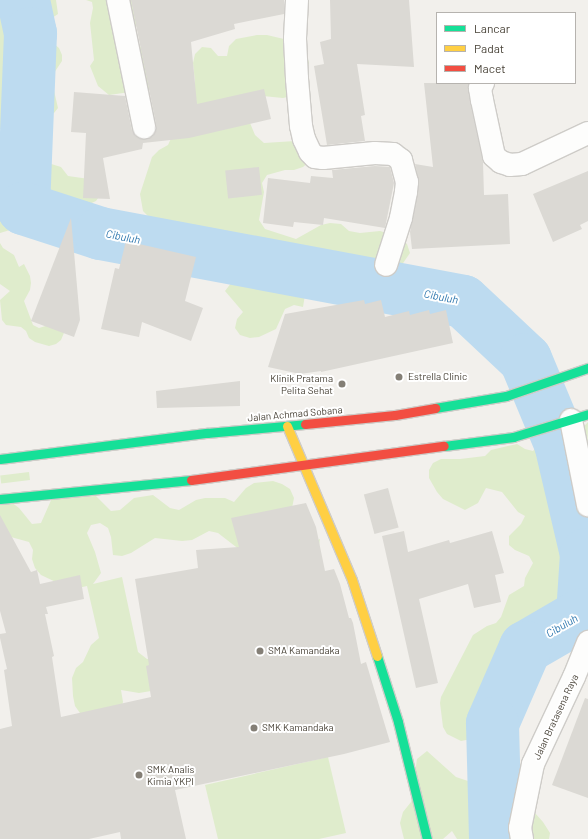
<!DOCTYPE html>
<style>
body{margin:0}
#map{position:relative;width:588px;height:839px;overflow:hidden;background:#f2f0ec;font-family:Barlow,sans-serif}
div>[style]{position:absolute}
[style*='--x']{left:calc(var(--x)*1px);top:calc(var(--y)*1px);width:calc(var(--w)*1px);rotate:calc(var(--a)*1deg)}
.green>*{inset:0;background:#dfeccc;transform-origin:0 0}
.river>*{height:53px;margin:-26.5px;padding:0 26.5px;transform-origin:26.5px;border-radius:26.5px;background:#bddbf0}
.building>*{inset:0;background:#dbd9d4;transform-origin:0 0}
.roads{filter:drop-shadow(1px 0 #ceccc8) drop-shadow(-1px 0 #ceccc8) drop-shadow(0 1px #ceccc8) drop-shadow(0 -1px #ceccc8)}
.street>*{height:22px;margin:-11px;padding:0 11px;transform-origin:11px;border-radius:11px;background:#fdfdfc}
.fast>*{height:9px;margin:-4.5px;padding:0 4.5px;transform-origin:4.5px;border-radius:4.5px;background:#16e098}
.slow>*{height:9px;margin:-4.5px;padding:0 4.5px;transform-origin:4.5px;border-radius:4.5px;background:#ffcf43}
.jam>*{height:9px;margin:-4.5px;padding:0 4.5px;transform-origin:4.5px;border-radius:4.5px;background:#f24e42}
.dots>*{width:11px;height:11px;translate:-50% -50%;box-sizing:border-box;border:2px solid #fff;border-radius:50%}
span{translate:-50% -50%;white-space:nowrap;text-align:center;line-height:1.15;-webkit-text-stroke:4px #fff;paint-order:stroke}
.poi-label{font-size:10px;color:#484237}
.left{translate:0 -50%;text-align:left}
.right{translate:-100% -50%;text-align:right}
.street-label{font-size:10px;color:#484237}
.water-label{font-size:11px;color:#2e77ae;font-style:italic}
.legend{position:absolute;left:436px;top:12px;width:140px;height:72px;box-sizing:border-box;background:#fff;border:1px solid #b6b3af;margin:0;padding:5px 7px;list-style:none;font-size:12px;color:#484237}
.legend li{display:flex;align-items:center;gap:8px;height:20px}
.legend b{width:20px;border:1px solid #b6b3af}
</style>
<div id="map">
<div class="green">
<i style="clip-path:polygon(0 0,56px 0,58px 14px,46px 22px,42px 28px,43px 35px,59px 48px,62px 55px,62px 61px,54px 73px,52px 82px,58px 108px,54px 113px,42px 122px,52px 141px,52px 151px,47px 157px,48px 163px,61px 167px,68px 176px,89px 179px,100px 195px,96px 201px,83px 207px,75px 206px,62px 200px,55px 201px,25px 209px,14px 218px,14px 224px,10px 230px,0 233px,0 142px,5px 139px,4px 132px,0 129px)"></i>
<i style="clip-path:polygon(86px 0,151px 0,140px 22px,133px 31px,132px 53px,143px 45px,151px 89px,109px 95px,98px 86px,90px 66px,94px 60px,90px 23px,93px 8px,92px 2px)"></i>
<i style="clip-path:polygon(257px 35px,267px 35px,288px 40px,306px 52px,309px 63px,306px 73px,292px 96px,283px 98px,263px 96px,245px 111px,255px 135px,264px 143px,295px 141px,310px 161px,303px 167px,294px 170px,285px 170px,267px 175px,262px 183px,264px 192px,259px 220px,265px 229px,296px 239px,321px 225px,330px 223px,341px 224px,349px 231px,360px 233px,380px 231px,400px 237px,407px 244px,410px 253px,399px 269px,395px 279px,388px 286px,368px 289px,347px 287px,338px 283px,326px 268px,318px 264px,309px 266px,303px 285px,305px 295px,303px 307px,294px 305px,285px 309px,276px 329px,259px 337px,250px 338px,240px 335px,235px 328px,237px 319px,243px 312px,225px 291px,248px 261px,253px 247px,250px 239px,241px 239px,232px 242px,225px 250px,188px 257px,181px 252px,172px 234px,156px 224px,143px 211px,140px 194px,152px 157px,159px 150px,168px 145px,193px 90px,195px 82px,193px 63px,195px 54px,202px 47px,211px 48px,218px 56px,227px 56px,229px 46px,236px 39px)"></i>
<i style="clip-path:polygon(0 243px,3px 248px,14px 255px,19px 267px,24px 264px,30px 276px,31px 283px,30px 290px,24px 301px,33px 325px,39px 328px,52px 324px,66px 328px,61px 340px,56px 344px,49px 346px,35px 342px,29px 338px,26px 331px,21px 327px,6px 325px,2px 320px,0 300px,10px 291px,0 284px)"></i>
<i style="clip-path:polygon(588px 422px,586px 515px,571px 539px,571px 547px,579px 564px,586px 570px,588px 569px,588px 625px,576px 628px,559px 626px,551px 627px,552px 636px,549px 644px,534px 641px,530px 647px,528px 655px,521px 659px,514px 684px,507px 686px,492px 677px,485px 676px,489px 683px,491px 703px,486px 722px,476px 738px,461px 741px,447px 734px,443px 727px,440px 703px,441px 697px,473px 635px,487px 626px,496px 623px,501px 617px,509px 595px,524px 586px,525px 578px,533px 563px,529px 556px,515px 550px,509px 545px,509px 536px,521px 524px,525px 516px,518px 512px,502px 492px,486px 488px,478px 503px,465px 510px,443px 499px,437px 492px,429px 478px,429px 470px,433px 463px,441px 459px,460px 459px,485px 456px,491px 450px,517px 444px,525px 449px,533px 451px,538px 445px,547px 442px,555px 447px,560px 454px,569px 457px,571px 440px)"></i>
<i style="left:29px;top:472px;width:8px;height:29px;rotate:83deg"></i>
<i style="clip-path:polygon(273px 481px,282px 484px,290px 489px,294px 498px,292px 508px,318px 540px,320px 539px,318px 552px,240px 550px,218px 533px,209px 531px,192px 540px,182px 541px,155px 538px,131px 553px,122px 556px,113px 555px,111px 537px,108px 528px,100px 523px,91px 525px,87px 533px,95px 552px,101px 573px,93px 584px,122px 577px,138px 652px,147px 659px,157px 658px,157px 690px,139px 693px,121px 690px,123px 702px,120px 711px,90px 714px,80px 713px,75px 706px,73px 696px,72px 678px,76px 668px,83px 662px,91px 645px,99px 638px,87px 586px,78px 588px,60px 584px,41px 575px,35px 568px,32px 559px,33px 550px,29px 542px,0 534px,0 504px,11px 502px,19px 508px,32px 524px,41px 523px,52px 498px,96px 496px,111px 511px,120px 510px,134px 498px,153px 495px,170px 508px,179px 510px,196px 500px,205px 498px,225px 498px,234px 502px,246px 488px,254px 483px)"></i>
<i style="clip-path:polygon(427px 751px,456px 777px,468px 781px,481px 782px,492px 788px,493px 801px,489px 812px,490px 825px,502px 830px,512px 809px,524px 806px,535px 813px,543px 822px,550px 833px,549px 839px,457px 839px,452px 831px,443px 839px,404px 839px,400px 823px,403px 812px,411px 802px,417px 759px)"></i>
<i style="clip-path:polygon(328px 757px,346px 833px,319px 839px,218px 839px,205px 785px)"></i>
</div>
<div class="river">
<i style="--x:23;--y:0;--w:34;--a:78"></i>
<i style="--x:30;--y:33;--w:175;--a:92.3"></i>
<i style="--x:23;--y:208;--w:81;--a:18"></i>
<i style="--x:100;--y:233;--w:369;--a:10.6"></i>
<i style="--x:463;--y:301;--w:85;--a:43.1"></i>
<i style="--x:525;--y:359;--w:91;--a:67.4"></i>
<i style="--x:560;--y:443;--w:114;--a:76.8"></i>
<i style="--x:586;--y:554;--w:60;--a:93.8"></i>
<i style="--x:582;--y:614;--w:66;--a:149.9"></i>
<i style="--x:525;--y:647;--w:83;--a:113.5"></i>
<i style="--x:492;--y:723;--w:116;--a:88.5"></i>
</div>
<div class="building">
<i style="clip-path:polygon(131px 0,284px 0,284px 14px,234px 24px,235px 29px,191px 42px,197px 104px,264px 89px,271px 119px,189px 138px,143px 143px,142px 149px,103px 158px,110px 199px,83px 198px,86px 133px,71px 132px,74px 92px,125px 96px,132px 130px,135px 136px,140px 139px,147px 139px,153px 136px,156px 131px,156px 124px)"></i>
<i style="clip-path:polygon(330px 0,409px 0,414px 67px,357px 64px,365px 115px,361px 116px,365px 141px,327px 145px,314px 66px,324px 64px,320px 42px,331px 39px)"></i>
<i style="clip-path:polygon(424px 83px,469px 83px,468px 90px,470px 102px,483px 162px,484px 195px,508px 194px,510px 244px,412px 249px,410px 232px,419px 183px,415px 164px,433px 167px)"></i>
<i style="clip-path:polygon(375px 166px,390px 167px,394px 183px,385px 228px,324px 218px,323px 225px,294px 222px,293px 227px,263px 223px,268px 178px,310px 183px,311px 176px,333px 178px,332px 170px)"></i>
<i style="left:259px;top:167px;width:28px;height:34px;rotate:84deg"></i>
<i style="clip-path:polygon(588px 171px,588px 221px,580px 225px,582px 229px,553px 242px,533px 194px)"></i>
<i style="clip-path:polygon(71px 218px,80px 320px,74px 337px,31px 321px)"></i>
<i style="clip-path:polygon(126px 241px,196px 257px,185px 301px,203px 308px,191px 341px,142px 322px,139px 337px,101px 329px,115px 268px,119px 269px)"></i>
<i style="clip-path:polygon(364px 300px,365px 304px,381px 300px,385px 317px,409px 311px,410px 315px,429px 310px,430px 314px,446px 310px,453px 343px,321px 372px,321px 371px,300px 374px,268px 367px,285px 314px)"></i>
<i style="clip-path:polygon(240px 381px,240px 406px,157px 408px,156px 391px)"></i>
<i style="left:388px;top:488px;width:41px;height:25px;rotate:75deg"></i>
<i style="clip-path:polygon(306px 503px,316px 527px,325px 571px,334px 569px,340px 584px,349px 618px,351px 618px,353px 623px,361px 664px,366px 662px,390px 742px,344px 754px,175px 790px,186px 839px,121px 839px,120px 832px,89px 839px,0 839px,0 729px,12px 726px,4px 670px,7px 669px,0 638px,0 634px,6px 633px,0 611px,0 515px,31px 572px,37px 570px,40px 584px,80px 575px,84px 599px,46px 607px,48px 614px,45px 614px,54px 656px,52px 657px,61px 717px,151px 697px,146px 666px,149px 665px,135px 579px,198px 568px,196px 550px,239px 547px,231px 518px)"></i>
<i style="clip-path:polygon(404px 531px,408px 552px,449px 540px,450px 543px,492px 531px,504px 573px,495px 575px,501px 602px,474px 608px,468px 584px,419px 599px,438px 683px,416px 688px,382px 536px)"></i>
<i style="clip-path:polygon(585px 698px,588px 699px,588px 798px,552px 785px)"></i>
</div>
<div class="roads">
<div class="street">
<i style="--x:118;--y:0;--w:130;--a:78.4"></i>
<i style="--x:297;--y:0;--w:39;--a:93"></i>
<i style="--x:295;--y:39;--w:40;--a:87.1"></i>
<i style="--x:297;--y:79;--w:47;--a:85.1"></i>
<i style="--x:301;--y:126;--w:13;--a:77"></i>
<i style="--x:304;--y:139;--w:14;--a:65"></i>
<i style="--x:310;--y:152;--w:7;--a:45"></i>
<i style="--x:315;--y:157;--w:8;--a:7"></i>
<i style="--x:323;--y:158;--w:52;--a:-5.5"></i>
<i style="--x:375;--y:153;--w:18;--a:3"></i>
<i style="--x:393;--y:154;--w:10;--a:37"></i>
<i style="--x:401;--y:160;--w:23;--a:75"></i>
<i style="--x:407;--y:182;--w:10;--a:96"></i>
<i style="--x:406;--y:192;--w:26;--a:101"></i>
<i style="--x:401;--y:218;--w:49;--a:107.7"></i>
<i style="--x:483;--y:83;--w:6;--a:121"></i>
<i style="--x:480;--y:88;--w:12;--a:81"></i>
<i style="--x:482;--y:100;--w:57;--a:77.9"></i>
<i style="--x:494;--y:156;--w:9;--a:41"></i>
<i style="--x:501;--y:162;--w:9;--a:18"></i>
<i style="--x:510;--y:165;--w:12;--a:-5"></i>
<i style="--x:522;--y:164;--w:73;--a:-25.2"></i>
<i style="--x:571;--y:420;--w:87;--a:78.7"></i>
<i style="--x:522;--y:839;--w:11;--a:-100"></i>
<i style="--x:520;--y:828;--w:65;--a:-78.5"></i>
<i style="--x:533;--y:764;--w:96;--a:-64.8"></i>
<i style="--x:574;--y:677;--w:38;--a:-68"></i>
</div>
<div class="fast">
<i style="--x:435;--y:408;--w:72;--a:-9.6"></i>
<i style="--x:506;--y:396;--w:87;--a:-18.9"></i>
<i style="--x:444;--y:446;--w:70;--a:-7.4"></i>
<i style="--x:513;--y:437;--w:78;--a:-17"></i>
<i style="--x:0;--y:459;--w:209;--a:-7.2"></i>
<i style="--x:207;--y:433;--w:98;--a:-5.2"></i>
<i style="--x:0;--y:499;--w:192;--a:-5.7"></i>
<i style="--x:377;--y:656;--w:69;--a:72.3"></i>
<i style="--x:398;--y:722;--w:121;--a:76.1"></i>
</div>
<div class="slow">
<i style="--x:287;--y:426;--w:167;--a:67.1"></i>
<i style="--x:352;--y:580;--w:80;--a:71.8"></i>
</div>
<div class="jam">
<i style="--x:305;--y:424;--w:90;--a:-5.7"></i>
<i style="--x:395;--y:415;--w:41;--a:-9.9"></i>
<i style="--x:191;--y:480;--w:255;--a:-7.7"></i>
</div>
</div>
<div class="dots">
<i style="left:399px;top:377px;background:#847f76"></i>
<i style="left:342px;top:384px;background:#847f76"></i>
<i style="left:260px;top:651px;background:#847f76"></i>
<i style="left:254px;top:728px;background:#847f76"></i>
<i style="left:139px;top:775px;background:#847f76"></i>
</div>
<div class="poi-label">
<span class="left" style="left:408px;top:377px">Estrella Clinic</span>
<span class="right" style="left:333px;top:384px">Klinik Pratama<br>Pelita Sehat</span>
<span class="left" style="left:268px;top:651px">SMA Kamandaka</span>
<span class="left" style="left:262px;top:728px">SMK Kamandaka</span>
<span class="left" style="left:147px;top:775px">SMK Analis<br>Kimia YKPI</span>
</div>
<div class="street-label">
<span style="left:295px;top:414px;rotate:-5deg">Jalan Achmad Sobana</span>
<span style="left:556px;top:717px;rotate:-65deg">Jalan Bratasena Raya</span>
</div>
<div class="water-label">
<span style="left:123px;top:237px;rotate:11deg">Cibuluh</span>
<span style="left:441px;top:297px;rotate:11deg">Cibuluh</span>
<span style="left:562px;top:626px;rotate:-30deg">Cibuluh</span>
</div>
<ul class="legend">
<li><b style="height:5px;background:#16e098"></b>Lancar</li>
<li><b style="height:5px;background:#ffcf43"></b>Padat</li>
<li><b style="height:5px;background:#f24e42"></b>Macet</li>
</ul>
</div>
